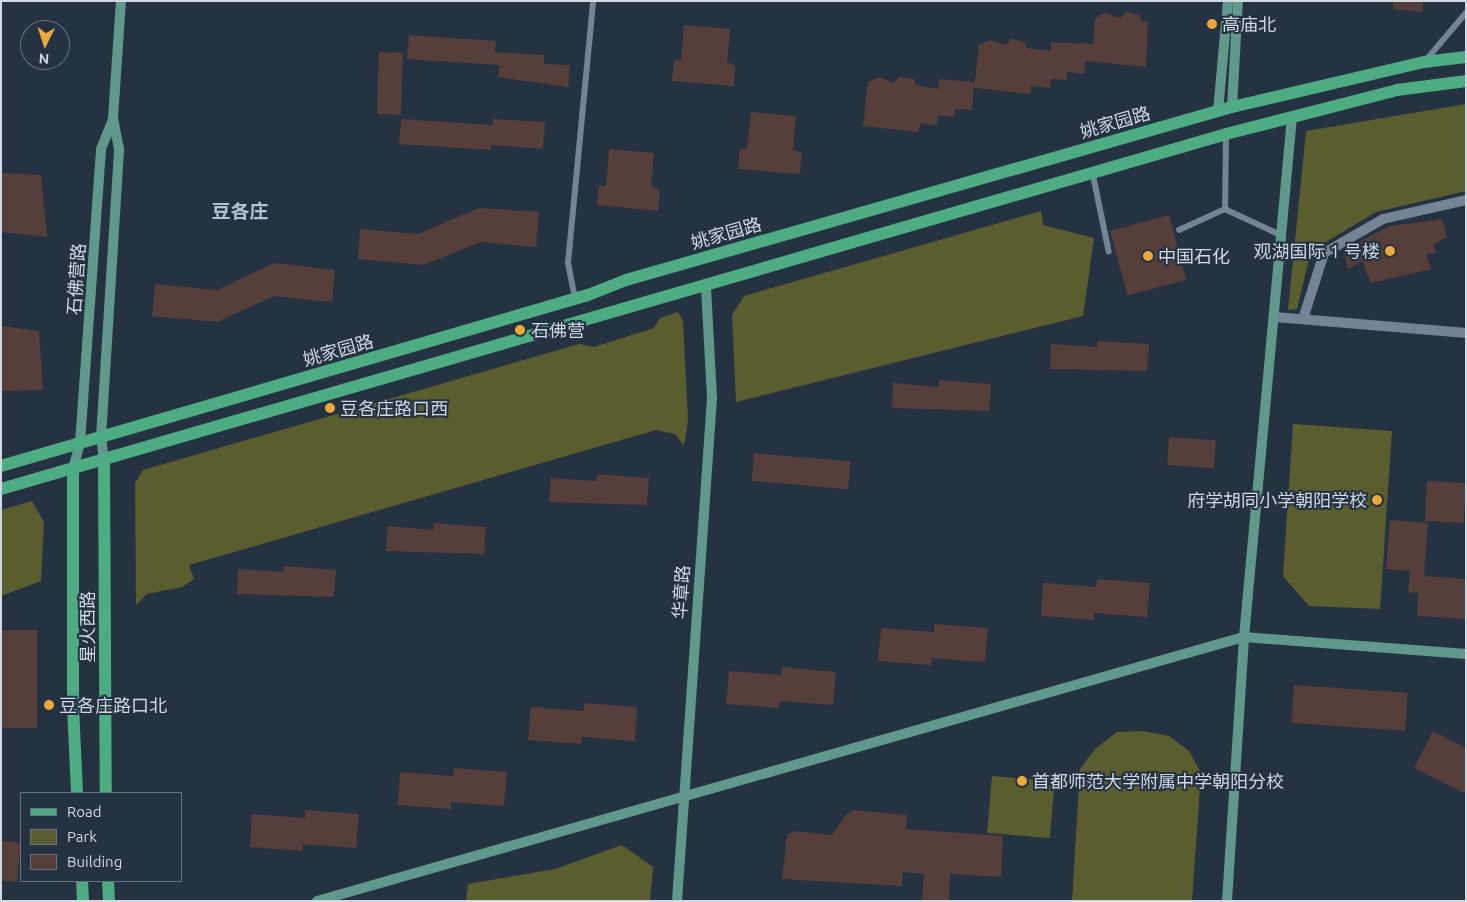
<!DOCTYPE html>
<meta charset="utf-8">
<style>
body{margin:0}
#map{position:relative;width:1467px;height:902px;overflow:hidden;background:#253241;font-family:Ubuntu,"Noto Sans SC",sans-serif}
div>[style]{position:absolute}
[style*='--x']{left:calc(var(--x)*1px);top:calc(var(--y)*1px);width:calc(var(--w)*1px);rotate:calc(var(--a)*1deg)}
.green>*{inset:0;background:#5a5e2e;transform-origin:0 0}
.building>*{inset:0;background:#563f3b;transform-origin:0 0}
.lane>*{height:5.5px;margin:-2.75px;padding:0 2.75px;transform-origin:2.75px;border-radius:2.75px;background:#748395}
.street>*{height:10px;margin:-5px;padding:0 5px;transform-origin:5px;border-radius:5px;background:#748395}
.secondary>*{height:10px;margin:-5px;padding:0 5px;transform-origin:5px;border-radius:5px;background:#60988b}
.primary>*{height:12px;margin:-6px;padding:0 6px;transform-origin:6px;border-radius:6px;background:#4dac81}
.dots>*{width:14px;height:14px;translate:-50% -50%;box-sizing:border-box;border:2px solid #253241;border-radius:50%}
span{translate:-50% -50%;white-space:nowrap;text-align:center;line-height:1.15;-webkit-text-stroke:4px #253241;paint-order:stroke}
.poi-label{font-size:18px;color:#d0d8e2}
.left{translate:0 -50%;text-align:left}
.right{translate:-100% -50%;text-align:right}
.street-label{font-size:18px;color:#d0d8e2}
.neighbourhood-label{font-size:19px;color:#b1c2d5;font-weight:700}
.frame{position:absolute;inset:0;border:2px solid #d0d8e2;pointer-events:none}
.legend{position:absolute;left:20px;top:792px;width:162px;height:90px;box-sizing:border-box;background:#253241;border:1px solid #697481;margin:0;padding:6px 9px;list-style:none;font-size:15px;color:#d0d8e2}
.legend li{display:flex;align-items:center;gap:10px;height:25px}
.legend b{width:25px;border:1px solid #697481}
.north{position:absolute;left:20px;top:20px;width:50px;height:50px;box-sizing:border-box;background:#253241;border:1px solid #697481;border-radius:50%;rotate:184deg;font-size:14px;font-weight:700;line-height:20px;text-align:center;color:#d0d8e2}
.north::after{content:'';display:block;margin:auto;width:18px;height:22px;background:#eda83b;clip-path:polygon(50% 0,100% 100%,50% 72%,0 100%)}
</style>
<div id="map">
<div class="green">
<i style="clip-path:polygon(1466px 104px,1466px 191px,1376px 212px,1311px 251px,1297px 309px,1288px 310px,1306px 131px)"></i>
<i style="clip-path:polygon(1041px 211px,1043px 225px,1094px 238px,1083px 316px,736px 402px,732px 315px,744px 296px)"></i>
<i style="clip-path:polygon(678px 312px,683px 321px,688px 421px,684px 446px,675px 434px,656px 430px,189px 565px,194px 579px,182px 587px,147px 594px,136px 605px,135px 483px,143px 470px,579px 344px,594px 347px,654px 328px,660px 318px)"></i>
<i style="clip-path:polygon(1293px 424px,1392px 431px,1380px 609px,1309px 606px,1283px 576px)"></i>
<i style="clip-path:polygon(32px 501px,44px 522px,41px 581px,1px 596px,1px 510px)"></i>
<i style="clip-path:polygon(1142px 731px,1169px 736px,1189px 751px,1201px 773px,1192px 901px,1072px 901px,1080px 769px,1095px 749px,1117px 732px)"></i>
<i style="left:992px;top:776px;width:63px;height:57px;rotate:5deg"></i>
<i style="clip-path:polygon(622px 845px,653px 867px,650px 901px,466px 901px,468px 884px,555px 869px)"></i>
</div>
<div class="building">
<i style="clip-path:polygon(1393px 1px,1423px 1px,1423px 12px,1393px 9px)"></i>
<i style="clip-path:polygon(1126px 12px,1140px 15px,1141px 21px,1148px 22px,1146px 67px,1085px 61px,1084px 74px,1067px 72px,1067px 80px,1051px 79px,1050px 88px,1031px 86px,1030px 94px,974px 88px,979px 45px,990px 40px,1005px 45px,1011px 39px,1025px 42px,1026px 48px,1051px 51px,1051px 42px,1093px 44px,1095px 18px,1105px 13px,1120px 18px)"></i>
<i style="clip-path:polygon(684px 25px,730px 29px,727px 62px,735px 66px,734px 86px,672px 81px,674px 61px,681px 60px)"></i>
<i style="clip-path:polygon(409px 35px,496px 41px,495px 52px,544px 55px,544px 64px,570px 65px,568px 87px,498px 77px,499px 65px,407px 59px)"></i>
<i style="left:379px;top:52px;width:24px;height:62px;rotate:2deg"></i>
<i style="clip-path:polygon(879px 77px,893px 83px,899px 77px,914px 79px,915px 85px,938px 89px,939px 79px,974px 82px,972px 110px,955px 109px,954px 117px,938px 115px,937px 125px,920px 123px,919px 132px,863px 126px,868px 82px)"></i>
<i style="clip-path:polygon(751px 112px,796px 116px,793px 150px,802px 153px,800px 174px,738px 169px,740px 149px,747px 149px)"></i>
<i style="clip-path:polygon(401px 119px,492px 125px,493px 119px,545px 122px,543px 149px,491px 145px,491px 150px,399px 144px)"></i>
<i style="clip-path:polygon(609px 149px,654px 153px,651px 186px,660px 190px,658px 211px,597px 205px,599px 185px,606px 186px)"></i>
<i style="clip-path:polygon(1px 173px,41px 175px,47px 237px,1px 232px)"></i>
<i style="clip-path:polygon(479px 208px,539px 212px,536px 247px,481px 242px,424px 265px,358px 259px,360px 229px,418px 234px)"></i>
<i style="left:1169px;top:215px;width:67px;height:61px;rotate:75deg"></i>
<i style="clip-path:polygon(1442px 219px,1447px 237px,1433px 245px,1437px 253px,1426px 254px,1431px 269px,1371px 283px,1362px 261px,1348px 269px,1343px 250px,1351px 246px,1390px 226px)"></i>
<i style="clip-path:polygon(274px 263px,335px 270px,332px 302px,274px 296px,217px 322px,152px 316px,155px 284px,217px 290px)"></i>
<i style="clip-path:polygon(1px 326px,39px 331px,43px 390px,1px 391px)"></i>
<i style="clip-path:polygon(1097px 341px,1149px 344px,1147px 371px,1050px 369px,1051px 344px,1097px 347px)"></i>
<i style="clip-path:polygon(939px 380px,991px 384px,989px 411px,892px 408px,893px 383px,939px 387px)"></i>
<i style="left:1169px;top:437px;width:47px;height:28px;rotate:4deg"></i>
<i style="left:754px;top:453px;width:97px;height:28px;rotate:5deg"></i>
<i style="clip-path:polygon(597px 474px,649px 478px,647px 505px,549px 502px,551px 478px,596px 481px)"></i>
<i style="left:1427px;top:481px;width:39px;height:40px;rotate:3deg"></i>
<i style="clip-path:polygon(1390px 520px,1428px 523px,1424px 576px,1466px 579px,1466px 619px,1417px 616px,1418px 593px,1408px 592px,1410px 571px,1386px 569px)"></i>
<i style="clip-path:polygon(434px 523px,486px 527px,484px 554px,386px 551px,388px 526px,433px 530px)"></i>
<i style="clip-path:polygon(284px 566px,336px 570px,334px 597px,237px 594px,238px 569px,284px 572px)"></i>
<i style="clip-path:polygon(1097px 579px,1150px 583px,1147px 617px,1094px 613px,1094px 620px,1041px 616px,1043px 583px,1096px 587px)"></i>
<i style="clip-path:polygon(934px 624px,988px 628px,985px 662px,932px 658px,931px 665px,878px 661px,881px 628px,934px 632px)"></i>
<i style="left:1px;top:630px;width:36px;height:98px"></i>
<i style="clip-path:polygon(782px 667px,836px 672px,833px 705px,780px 701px,779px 708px,726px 704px,729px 671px,782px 675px)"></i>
<i style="left:1294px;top:685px;width:114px;height:38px;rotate:4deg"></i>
<i style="clip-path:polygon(584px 703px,637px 707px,635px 741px,582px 737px,581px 744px,528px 740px,531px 707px,584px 711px)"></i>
<i style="clip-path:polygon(1433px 731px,1466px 748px,1466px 794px,1414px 768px)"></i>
<i style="clip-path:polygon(454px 768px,507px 772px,504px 806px,451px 802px,451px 809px,398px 805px,400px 772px,453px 776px)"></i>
<i style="clip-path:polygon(305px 810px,359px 814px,356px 848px,303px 844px,302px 851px,250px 847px,252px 814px,305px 818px)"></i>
<i style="clip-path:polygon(854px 810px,907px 815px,906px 829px,1003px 836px,1001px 877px,950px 874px,949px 901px,922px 901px,924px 874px,903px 872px,902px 886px,782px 879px,787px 835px,794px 831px,832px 835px,845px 816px)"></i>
<i style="left:1px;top:841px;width:20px;height:39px;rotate:6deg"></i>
</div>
<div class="lane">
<i style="--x:1427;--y:59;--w:60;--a:-49.7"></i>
<i style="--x:1093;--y:173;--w:80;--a:78.4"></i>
<i style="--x:1225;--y:209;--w:64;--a:25"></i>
<i style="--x:1179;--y:230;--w:51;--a:-24.5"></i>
<i style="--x:1225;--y:209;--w:75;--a:-89.2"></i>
<i style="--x:575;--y:299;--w:37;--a:-101"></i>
<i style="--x:568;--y:263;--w:263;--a:-84.5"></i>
</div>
<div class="street">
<i style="--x:1275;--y:317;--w:192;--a:4.8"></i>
<i style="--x:1303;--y:319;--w:69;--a:-72.3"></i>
<i style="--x:1324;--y:253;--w:68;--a:-30"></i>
<i style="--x:1383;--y:219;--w:85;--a:-12.9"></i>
</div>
<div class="secondary">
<i style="--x:1232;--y:107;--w:106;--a:-86.8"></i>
<i style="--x:1218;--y:111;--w:110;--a:-84.8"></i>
<i style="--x:104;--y:461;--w:24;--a:-97"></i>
<i style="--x:101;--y:437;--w:289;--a:-86.4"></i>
<i style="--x:119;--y:149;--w:32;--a:-101"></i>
<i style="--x:113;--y:118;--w:117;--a:-86.1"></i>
<i style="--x:73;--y:469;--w:27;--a:-75"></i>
<i style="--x:80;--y:443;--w:295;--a:-85.9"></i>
<i style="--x:101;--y:149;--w:32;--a:-68"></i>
<i style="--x:317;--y:901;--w:964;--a:-15.9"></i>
<i style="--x:1244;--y:637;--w:223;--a:4.4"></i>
<i style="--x:677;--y:901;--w:504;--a:-86.02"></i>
<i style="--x:712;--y:398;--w:112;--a:-93.1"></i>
<i style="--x:1227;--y:901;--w:265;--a:-86.3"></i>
<i style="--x:1244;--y:637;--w:522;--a:-84.73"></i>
</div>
<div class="primary">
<i style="--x:104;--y:461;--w:332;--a:89.7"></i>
<i style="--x:1;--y:466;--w:611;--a:-16.24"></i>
<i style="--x:588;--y:295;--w:41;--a:-21.5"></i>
<i style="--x:626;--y:280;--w:630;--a:-15.93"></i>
<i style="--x:1232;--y:107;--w:197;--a:-13.2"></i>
<i style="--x:1424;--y:62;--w:42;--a:-6.8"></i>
<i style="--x:73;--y:469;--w:238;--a:90"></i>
<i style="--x:73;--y:707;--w:86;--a:87.3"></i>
<i style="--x:1;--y:489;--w:1275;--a:-16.16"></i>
<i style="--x:1226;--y:134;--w:177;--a:-14.4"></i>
<i style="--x:1397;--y:90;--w:70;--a:-7.4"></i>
<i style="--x:82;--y:881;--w:20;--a:87"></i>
<i style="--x:108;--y:881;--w:20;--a:87"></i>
</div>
<div class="dots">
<i style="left:1212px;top:24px;background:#eda83b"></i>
<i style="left:1390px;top:251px;background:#eda83b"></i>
<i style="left:1148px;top:256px;background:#eda83b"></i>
<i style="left:520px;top:330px;background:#eda83b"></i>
<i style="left:330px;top:408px;background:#eda83b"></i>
<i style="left:1377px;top:500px;background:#eda83b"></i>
<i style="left:49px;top:705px;background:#eda83b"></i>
<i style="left:1022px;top:781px;background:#eda83b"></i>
</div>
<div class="poi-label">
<span class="left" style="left:1222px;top:24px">高庙北</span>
<span class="right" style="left:1380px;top:251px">观湖国际 1 号楼</span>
<span class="left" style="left:1158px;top:256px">中国石化</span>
<span class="left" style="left:531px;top:330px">石佛营</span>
<span class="left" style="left:340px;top:408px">豆各庄路口西</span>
<span class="right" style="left:1367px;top:500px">府学胡同小学朝阳学校</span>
<span class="left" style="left:59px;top:705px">豆各庄路口北</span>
<span class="left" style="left:1032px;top:781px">首都师范大学附属中学朝阳分校</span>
</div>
<div class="street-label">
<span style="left:1115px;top:122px;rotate:-16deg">姚家园路</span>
<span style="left:726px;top:233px;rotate:-16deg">姚家园路</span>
<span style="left:76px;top:279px;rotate:-86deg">石佛营路</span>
<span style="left:338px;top:350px;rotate:-16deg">姚家园路</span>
<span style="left:681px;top:592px;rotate:-86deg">华章路</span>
<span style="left:87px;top:627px;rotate:-90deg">星火西路</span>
</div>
<div class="neighbourhood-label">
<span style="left:240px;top:212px">豆各庄</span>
</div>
<div class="frame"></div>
<ul class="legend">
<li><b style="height:6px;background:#4dac81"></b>Road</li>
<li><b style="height:14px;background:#5a5e2e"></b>Park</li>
<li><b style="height:14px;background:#563f3b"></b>Building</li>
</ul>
<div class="north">N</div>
</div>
